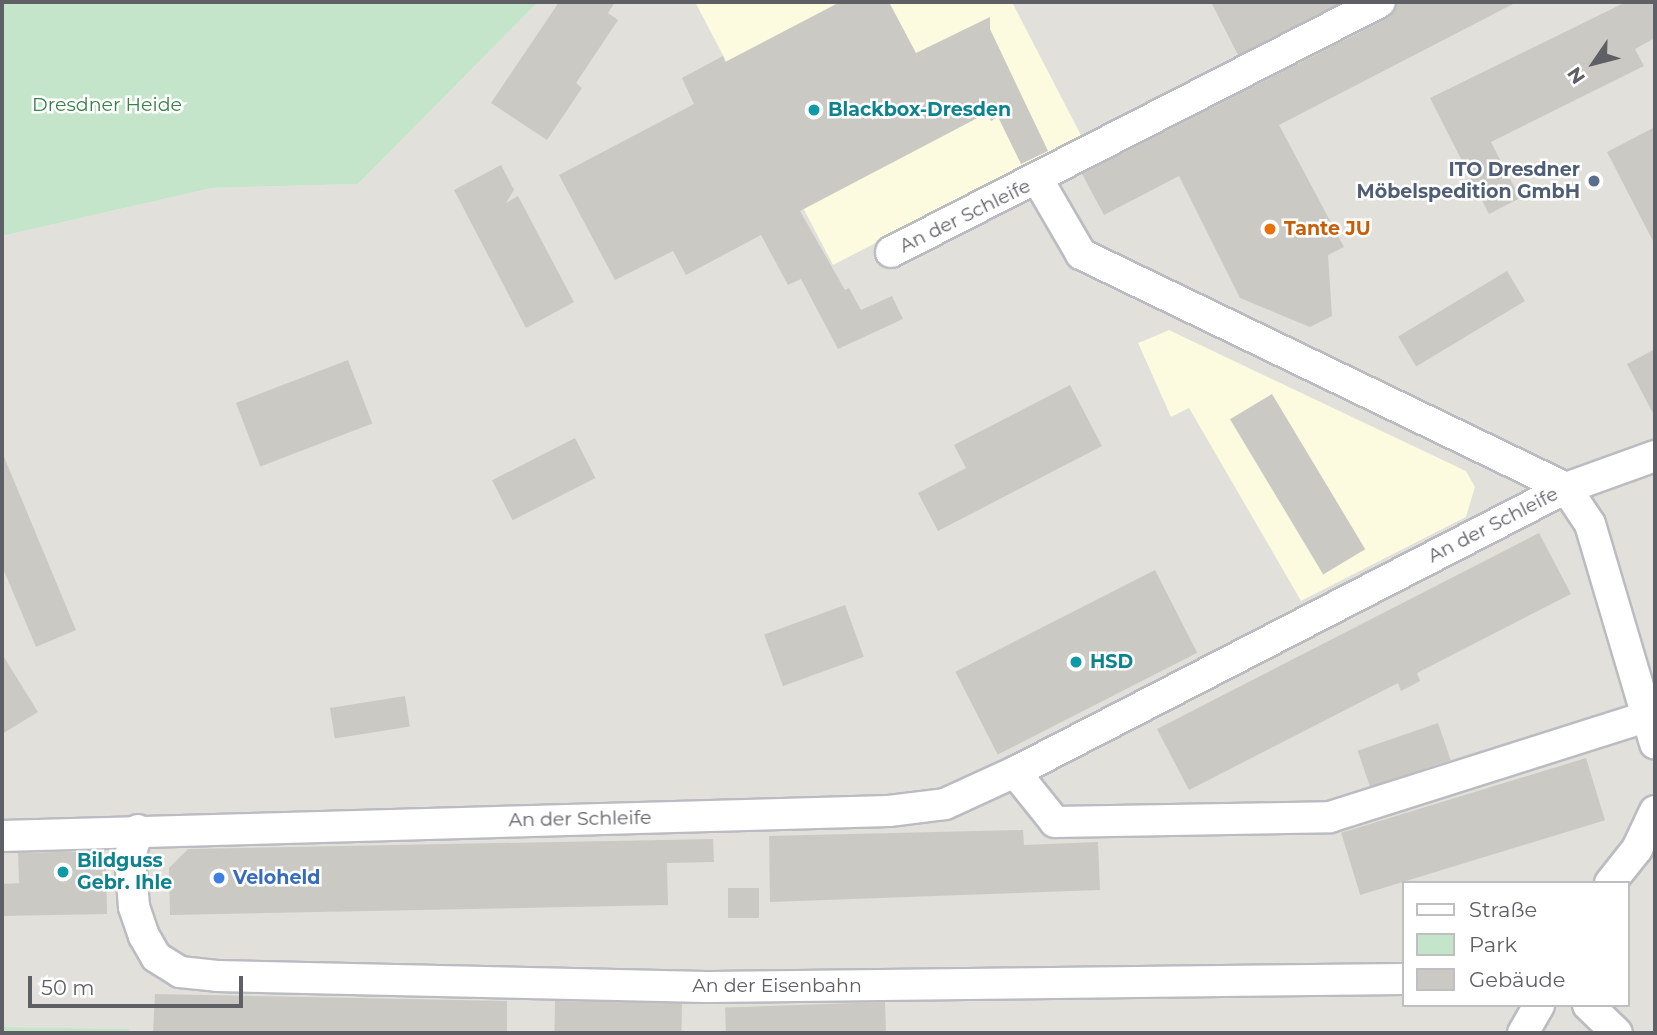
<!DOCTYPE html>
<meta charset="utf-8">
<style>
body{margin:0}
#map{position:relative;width:1657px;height:1035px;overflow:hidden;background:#efefe6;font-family:Montserrat,sans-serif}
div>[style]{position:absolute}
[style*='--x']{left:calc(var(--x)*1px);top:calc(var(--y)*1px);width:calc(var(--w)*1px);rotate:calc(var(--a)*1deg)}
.commercial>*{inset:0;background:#fcfadf}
.industrial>*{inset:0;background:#e1e0da}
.green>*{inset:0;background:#c5e5ca}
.building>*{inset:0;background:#cbc9c4;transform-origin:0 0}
.roads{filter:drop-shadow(2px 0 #bbbcc1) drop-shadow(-2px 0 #bbbcc1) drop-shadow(0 2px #bbbcc1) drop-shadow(0 -2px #bbbcc1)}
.minor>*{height:30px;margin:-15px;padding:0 15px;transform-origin:15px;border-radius:15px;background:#fff}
.dots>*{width:19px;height:19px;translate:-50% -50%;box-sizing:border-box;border:4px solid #fff;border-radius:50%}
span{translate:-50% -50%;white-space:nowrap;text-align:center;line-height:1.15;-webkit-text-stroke:5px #fff;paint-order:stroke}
.park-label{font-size:19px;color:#3a814a}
.culture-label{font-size:19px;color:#0d838f;font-weight:700}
.left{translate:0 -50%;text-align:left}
.service-label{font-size:19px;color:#4e5e75;font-weight:700}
.right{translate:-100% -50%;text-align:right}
.street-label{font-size:19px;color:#5e6066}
.food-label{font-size:19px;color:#c56008;font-weight:700}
.shop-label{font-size:19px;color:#366cbe;font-weight:700}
.frame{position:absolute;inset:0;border:4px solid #5e6066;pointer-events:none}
.legend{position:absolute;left:1402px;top:881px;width:228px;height:126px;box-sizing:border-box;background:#fff;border:2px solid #bfbfc2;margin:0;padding:9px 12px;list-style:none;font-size:21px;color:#5e6066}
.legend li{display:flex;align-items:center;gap:14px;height:35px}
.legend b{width:35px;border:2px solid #bfbfc2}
.north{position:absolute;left:1559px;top:28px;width:70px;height:70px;-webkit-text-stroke:5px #fff;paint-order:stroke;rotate:235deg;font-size:19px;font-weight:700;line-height:28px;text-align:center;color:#5e6066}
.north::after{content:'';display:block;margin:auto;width:24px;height:32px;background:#5e6066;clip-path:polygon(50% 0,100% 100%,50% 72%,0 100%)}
.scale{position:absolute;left:28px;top:976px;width:215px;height:32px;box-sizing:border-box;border:4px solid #5e6066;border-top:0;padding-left:9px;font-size:21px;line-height:24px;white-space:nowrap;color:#5e6066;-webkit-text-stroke:5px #fff;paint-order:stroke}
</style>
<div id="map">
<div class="commercial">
<i style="clip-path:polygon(695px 2px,1012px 2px,1082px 137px,833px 265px)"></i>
<i style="clip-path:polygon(1169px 330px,1466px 471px,1475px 487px,1466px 517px,1301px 601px,1189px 408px,1171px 417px,1138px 343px)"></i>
</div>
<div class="industrial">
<i style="clip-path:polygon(evenodd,538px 2px,695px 2px,833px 265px,1082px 137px,1012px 2px,1655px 2px,1655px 1033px,129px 1033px,128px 1029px,2px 1027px,2px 236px,212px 188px,358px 184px,538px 2px,1169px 330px,1466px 471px,1475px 487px,1466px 517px,1301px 601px,1189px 408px,1171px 417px,1138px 343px,1169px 330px,538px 2px,1403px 883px,1627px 883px,1627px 1005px,1403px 1005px,1403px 883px)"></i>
</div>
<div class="green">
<i style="clip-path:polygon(2px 2px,538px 2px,358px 184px,212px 188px,2px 236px)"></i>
<i style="clip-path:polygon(2px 1027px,129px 1029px,129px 1033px,2px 1033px)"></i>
</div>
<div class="building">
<i style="clip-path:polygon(559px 2px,615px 2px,608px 13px,618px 20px,576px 83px,582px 88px,547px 140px,491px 103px)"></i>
<i style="clip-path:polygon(840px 2px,889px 2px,916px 53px,990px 17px,990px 29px,1048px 151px,1021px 164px,998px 117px,991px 121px,987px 113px,800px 211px,845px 290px,849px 288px,861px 310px,892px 296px,903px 319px,838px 349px,801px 279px,788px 285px,761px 235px,686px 275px,673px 251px,615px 280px,559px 175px,694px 104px,682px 78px,723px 56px,725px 62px)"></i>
<i style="clip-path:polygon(1211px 2px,1342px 2px,1238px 55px)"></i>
<i style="clip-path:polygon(1397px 2px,1517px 2px,1279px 125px,1344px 247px,1328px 255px,1332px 316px,1310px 327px,1240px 298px,1179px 176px,1104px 215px,1082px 174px,1388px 18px)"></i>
<i style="clip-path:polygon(1626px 2px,1655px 2px,1655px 38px,1635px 49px,1644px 66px,1491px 142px,1520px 198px,1489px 214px,1430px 98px)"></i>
<i style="clip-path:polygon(1655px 127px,1655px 245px,1607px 152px)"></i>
<i style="clip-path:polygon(501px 165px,514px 190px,506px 203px,518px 196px,574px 302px,526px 328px,454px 190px)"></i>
<i style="left:1507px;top:271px;width:35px;height:127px;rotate:59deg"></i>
<i style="clip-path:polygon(1655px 349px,1655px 417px,1627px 364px)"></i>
<i style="left:348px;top:360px;width:68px;height:120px;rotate:69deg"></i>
<i style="clip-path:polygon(1070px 385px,1102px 446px,938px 531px,918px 493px,966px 468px,954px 445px)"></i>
<i style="left:1272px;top:394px;width:181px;height:49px;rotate:59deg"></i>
<i style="left:575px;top:438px;width:45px;height:93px;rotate:63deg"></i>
<i style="clip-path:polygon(2px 452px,76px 630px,36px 647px,2px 566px)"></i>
<i style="clip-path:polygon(1539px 533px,1571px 594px,1417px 673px,1420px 681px,1401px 691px,1398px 683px,1189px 790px,1157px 729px)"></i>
<i style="left:1155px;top:570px;width:93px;height:224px;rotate:63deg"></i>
<i style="left:845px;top:605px;width:55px;height:86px;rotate:70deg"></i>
<i style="clip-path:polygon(2px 654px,38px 712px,2px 734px)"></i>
<i style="left:405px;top:696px;width:31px;height:76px;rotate:81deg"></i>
<i style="left:1438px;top:723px;width:39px;height:85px;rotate:71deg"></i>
<i style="left:1586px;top:758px;width:65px;height:256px;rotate:73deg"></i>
<i style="clip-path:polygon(1023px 830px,1024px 845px,1098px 842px,1100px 890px,770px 902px,769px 836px)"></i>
<i style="clip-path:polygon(713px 839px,714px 862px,667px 863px,668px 905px,170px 915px,169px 868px,188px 849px)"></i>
<i style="clip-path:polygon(96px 851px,106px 861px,107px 914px,2px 916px,2px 884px,19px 883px,18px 853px)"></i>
<i style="left:728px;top:888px;width:31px;height:30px"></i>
<i style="clip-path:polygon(155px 994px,507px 1001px,507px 1033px,153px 1033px)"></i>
<i style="left:555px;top:1001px;width:127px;height:32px;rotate:1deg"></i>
<i style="left:885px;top:1002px;width:31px;height:160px;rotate:88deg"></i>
</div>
<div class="roads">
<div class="minor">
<i style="--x:1038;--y:180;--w:86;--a:59.8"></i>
<i style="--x:1081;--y:254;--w:538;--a:25.76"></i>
<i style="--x:891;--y:252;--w:549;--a:-27.08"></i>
<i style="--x:1566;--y:488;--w:43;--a:56.3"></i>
<i style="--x:1590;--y:524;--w:229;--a:73.5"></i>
<i style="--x:1015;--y:772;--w:64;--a:51.3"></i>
<i style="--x:1055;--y:822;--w:275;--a:-1"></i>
<i style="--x:1330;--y:817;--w:334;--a:-17.6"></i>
<i style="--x:138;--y:830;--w:27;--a:107"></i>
<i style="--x:130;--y:856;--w:51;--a:85.5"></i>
<i style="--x:134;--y:907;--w:31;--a:71"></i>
<i style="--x:144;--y:936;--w:24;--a:60"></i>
<i style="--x:156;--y:957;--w:28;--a:32"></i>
<i style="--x:180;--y:972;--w:37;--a:6"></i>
<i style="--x:217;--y:976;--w:489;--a:1.3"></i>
<i style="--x:706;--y:987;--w:697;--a:-0.66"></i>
<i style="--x:2;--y:836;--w:887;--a:-1.61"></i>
<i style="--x:889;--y:811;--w:56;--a:-7.1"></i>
<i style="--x:945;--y:804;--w:77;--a:-24.6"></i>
<i style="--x:1015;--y:772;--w:620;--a:-27.27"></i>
<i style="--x:1566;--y:488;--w:95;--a:-19.8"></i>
<i style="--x:1610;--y:883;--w:43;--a:-51.5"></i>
<i style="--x:1637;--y:849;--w:42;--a:-64.7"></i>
<i style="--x:1588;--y:1005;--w:40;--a:44"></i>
<i style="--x:1523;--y:1033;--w:32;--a:-60"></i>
</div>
</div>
<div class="dots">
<i style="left:814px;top:110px;background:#0f9aa8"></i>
<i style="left:1594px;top:181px;background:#5c6f8a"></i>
<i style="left:1270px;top:229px;background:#e8710a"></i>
<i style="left:1076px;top:662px;background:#0f9aa8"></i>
<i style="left:63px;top:872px;background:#0f9aa8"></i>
<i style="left:219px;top:878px;background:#3f7fe0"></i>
</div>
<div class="park-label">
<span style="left:107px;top:105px">Dresdner Heide</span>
</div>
<div class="culture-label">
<span class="left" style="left:828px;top:110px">Blackbox-Dresden</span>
<span class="left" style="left:1090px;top:662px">HSD</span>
<span class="left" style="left:77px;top:872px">Bildguss<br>Gebr. Ihle</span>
</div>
<div class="service-label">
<span class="right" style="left:1580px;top:181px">ITO Dresdner<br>Möbelspedition GmbH</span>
</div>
<div class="street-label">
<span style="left:965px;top:216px;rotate:-26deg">An der Schleife</span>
<span style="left:1493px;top:525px;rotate:-27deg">An der Schleife</span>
<span style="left:580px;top:819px;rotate:-1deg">An der Schleife</span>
<span style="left:777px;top:986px">An der Eisenbahn</span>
</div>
<div class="food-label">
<span class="left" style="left:1284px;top:229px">Tante JU</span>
</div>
<div class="shop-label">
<span class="left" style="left:233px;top:878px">Veloheld</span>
</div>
<div class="frame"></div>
<ul class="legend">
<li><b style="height:9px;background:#fff"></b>Straße</li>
<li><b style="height:19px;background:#c5e5ca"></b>Park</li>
<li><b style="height:19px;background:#cbc9c4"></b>Gebäude</li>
</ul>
<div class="north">N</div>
<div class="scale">50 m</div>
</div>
